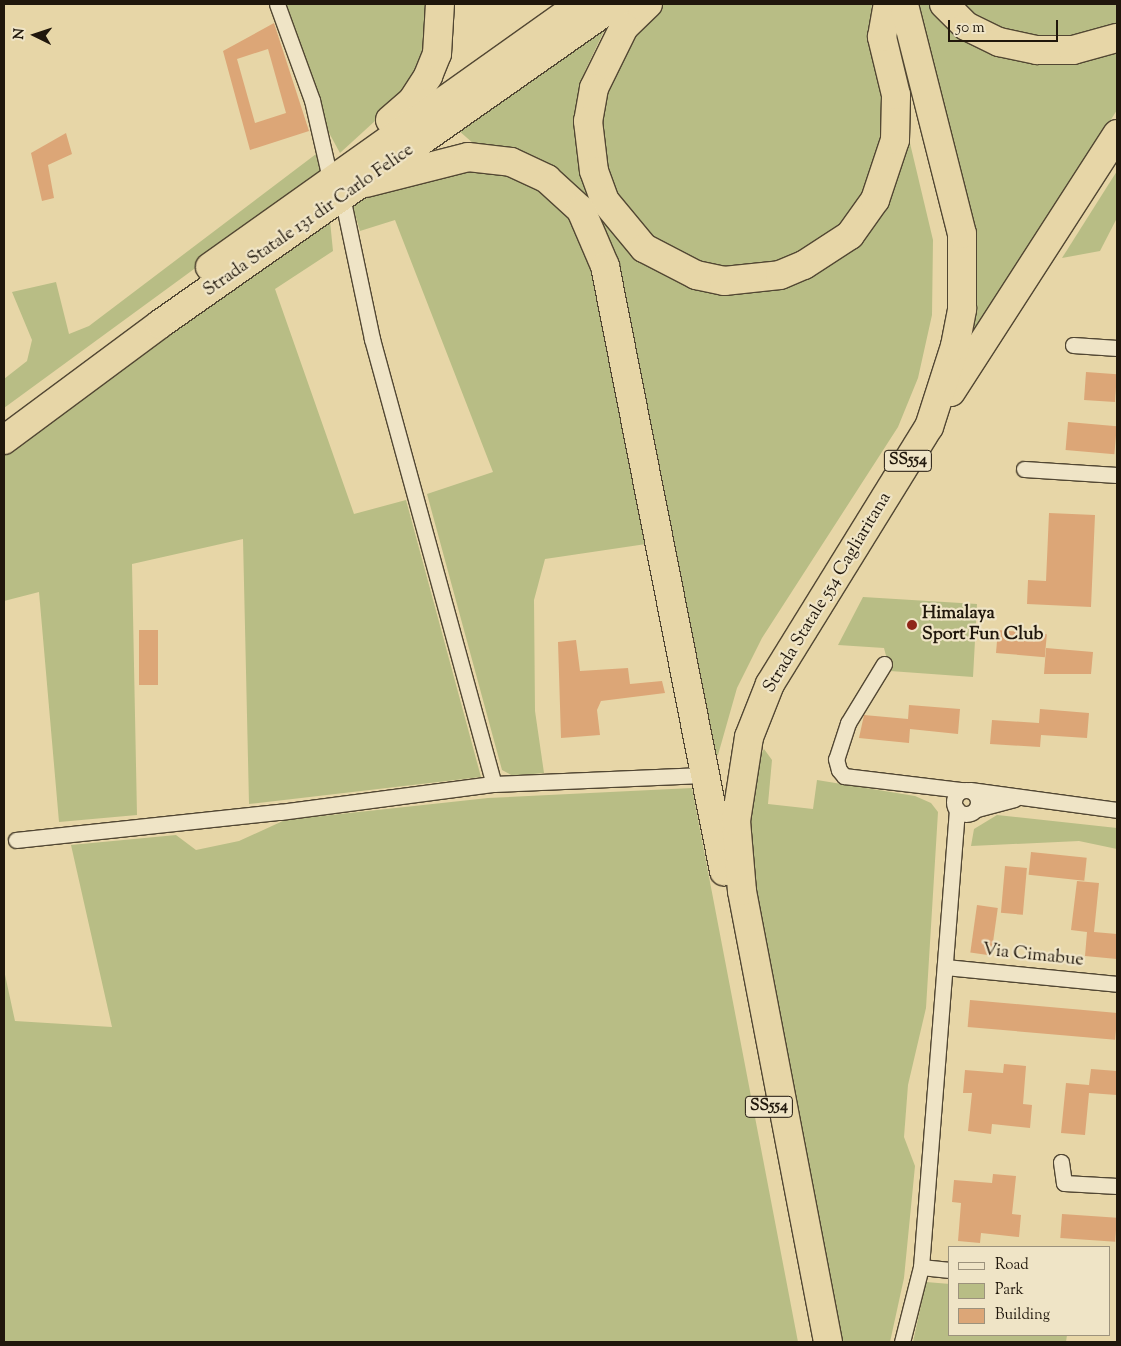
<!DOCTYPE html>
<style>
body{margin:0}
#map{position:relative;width:1121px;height:1346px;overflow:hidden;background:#e7d6a7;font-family:"Sorts Mill Goudy",serif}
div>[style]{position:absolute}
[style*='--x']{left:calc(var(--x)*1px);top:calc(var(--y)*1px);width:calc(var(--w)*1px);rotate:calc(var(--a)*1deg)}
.green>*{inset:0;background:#b8bd85}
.building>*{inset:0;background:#dca677;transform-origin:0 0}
.roads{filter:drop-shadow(1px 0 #524733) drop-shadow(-1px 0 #524733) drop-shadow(0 1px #524733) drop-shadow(0 -1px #524733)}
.street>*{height:15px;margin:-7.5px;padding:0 7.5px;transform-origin:7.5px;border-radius:7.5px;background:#efe4c6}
.street>.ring{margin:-7.5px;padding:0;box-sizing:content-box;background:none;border:15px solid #efe4c6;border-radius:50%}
.highway>*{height:28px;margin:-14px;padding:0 14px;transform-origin:14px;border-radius:14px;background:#e7d6a7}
.dots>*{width:14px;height:14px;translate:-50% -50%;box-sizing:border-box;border:2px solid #efe4c6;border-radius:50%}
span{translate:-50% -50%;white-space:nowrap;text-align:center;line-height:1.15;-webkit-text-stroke:4.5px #efe4c6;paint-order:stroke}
.shield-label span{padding:1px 4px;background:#efe4c6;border:1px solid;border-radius:4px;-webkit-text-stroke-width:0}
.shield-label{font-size:16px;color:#20170c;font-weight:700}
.street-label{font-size:18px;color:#20170c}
.poi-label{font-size:18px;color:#20170c;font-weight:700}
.left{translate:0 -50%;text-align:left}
.frame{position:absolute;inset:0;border:5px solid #20170c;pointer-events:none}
.legend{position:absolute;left:948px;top:1246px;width:162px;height:90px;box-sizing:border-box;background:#efe4c6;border:1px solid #9c927c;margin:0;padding:6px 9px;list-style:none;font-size:15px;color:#20170c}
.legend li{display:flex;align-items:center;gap:10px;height:25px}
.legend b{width:25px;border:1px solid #9c927c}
.north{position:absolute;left:10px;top:10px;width:50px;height:50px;-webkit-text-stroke:4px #efe4c6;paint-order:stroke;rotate:274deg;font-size:14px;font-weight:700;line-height:20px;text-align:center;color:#20170c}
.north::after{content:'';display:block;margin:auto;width:18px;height:22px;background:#20170c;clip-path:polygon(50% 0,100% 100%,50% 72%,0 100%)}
.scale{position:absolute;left:948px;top:20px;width:110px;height:22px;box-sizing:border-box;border:2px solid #20170c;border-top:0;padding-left:6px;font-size:15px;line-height:18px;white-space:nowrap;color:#20170c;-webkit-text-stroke:4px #efe4c6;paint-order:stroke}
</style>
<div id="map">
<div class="green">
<i style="clip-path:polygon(283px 4px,430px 4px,423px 57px,399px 99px,340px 153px,322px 120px)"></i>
<i style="clip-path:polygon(657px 4px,872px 4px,869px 35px,885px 112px,875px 177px,836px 230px,789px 261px,738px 270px,711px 267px,666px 248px,635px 224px,613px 196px,593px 123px,605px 79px)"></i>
<i style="clip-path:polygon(914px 4px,928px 4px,956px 32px,1117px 49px,1117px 110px,967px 351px)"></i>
<i style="clip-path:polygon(958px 4px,1117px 4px,1117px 27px,1083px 39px,1013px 36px)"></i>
<i style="clip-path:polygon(623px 7px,603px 33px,585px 71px,576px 144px,585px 178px,702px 287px,852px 241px,904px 118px,933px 240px,932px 315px,918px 378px,898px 427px,762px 638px,737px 688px,718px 755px,708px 756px,663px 483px,604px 227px,580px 190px,551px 166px,509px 147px,474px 144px,458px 130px)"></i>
<i style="clip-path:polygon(320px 151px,324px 174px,4px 408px,4px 379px,27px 361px,32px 340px,12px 292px,56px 282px,69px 334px,89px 326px)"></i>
<i style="clip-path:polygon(454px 162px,545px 182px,588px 236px,646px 544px,545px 559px,534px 600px,535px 711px,544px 773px,513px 776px,502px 770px,427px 494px,493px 472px,395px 220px,360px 231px,352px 204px)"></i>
<i style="clip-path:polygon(1117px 171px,1117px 218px,1100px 251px,1062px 258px)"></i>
<i style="clip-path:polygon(330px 221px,333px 251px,275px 289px,354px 514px,406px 500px,481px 777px,249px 804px,243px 539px,132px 564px,137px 815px,59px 822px,39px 592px,4px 601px,4px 452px,157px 338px)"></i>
<i style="clip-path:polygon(863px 597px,977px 604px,973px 677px,890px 671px,884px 648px,838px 645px)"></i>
<i style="clip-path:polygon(764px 749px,772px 760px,768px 804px,813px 809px,817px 780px,915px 796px,931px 803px,938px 812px,926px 1008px,908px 1085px,904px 1137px,915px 1166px,904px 1278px,890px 1342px,839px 1342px,747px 845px,757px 761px)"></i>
<i style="clip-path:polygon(692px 788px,798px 1342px,4px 1342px,4px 970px,15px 1021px,112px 1027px,71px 845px,176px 835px,196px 850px,239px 841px,285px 820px,488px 798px)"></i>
<i style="clip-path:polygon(997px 815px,1117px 828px,1117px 849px,1079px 841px,971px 846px,974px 829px)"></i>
<i style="clip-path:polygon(926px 1282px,950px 1284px,950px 1335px,1067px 1335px,1066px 1342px,913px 1342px)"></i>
</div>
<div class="building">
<i style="clip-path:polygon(evenodd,274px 23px,309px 131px,250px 150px,223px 51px,274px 23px,268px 49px,286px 113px,255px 123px,237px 59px,268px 49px)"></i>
<i style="clip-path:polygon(66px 133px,72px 154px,48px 165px,54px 198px,42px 201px,31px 153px)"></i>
<i style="left:1086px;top:372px;width:31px;height:28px;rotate:4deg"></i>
<i style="left:1068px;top:422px;width:49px;height:28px;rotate:5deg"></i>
<i style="clip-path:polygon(1049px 513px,1095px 515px,1091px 607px,1027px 604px,1028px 580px,1046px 581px)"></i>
<i style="left:139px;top:630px;width:19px;height:55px"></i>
<i style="left:998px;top:630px;width:49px;height:23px;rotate:5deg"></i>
<i style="clip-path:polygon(576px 640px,580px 671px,628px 668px,630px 684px,662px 681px,665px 693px,601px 701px,597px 710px,600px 735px,561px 738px,558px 642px)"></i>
<i style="clip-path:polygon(1046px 648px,1093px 652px,1091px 674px,1044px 674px)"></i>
<i style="clip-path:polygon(909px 705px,960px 709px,958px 734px,910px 729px,909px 743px,859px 738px,864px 715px,908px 719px)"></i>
<i style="clip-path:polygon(1040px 709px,1089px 713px,1087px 738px,1041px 735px,1040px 747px,990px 744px,992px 720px,1039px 723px)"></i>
<i style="left:1031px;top:852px;width:56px;height:23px;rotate:6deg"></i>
<i style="left:1005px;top:866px;width:22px;height:47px;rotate:5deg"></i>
<i style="clip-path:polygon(1077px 881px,1099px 883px,1094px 932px,1117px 934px,1117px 959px,1085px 956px,1087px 932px,1071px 930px)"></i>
<i style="left:977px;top:905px;width:21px;height:48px;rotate:8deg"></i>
<i style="left:970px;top:1000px;width:148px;height:27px;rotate:5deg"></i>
<i style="clip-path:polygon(1004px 1064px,1026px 1066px,1023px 1104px,1032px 1105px,1030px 1128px,992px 1124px,991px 1134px,968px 1131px,972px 1093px,963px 1093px,965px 1070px,1003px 1073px)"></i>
<i style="clip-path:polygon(1091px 1069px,1117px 1071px,1117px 1095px,1089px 1093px,1085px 1135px,1061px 1133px,1066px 1083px,1089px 1085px)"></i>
<i style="clip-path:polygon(993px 1174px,1016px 1176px,1012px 1214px,1021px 1215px,1019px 1237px,981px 1233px,980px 1243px,958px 1241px,961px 1203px,952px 1202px,954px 1180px,992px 1183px)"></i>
<i style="left:1062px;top:1214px;width:55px;height:24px;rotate:4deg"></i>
</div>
<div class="roads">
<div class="street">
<i style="--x:277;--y:4;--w:102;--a:70"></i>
<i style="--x:312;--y:100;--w:72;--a:77.1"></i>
<i style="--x:344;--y:206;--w:136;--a:78.1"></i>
<i style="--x:372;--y:339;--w:461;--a:74.7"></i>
<i style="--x:1073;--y:345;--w:44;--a:3.9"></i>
<i style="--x:1024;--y:469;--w:93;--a:3.7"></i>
<i style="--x:884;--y:664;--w:69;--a:121.4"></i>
<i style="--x:848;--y:723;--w:38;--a:108"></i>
<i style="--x:836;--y:759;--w:11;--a:75"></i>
<i style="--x:839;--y:770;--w:8;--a:50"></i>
<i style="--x:844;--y:776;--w:119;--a:6.8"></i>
<i class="ring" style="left:954px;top:790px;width:9px;height:9px"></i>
<i style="--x:970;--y:790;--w:148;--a:7.7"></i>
<i style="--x:977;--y:809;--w:39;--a:-15"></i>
<i style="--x:16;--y:840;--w:265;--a:-6.1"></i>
<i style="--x:280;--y:812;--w:216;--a:-7.5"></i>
<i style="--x:494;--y:784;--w:209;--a:-2.5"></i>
<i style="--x:945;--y:967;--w:173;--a:5.6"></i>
<i style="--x:1061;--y:1162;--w:21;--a:82"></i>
<i style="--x:1064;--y:1183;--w:53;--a:3.2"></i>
<i style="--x:921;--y:1267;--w:29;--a:6"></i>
<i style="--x:902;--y:1342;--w:77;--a:-75.8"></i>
<i style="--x:921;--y:1267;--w:459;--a:-85.5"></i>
</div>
<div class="highway">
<i style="--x:648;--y:4;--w:33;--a:136"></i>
<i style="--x:624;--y:27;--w:68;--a:116.2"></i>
<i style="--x:594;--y:88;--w:34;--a:100"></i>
<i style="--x:588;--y:121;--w:50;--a:83.2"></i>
<i style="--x:594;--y:171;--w:32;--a:70"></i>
<i style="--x:605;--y:201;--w:61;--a:50.3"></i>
<i style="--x:644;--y:248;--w:59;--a:27.4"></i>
<i style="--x:696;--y:275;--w:29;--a:12"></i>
<i style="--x:724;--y:281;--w:56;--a:-6.1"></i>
<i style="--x:780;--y:275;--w:26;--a:-23"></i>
<i style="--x:804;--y:265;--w:55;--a:-33.1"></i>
<i style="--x:850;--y:235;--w:43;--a:-54.5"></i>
<i style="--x:875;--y:200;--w:63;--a:-71.6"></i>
<i style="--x:895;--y:140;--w:45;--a:-88.7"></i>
<i style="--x:896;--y:95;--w:60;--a:-103.6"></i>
<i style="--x:882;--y:37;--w:34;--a:-80"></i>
<i style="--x:944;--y:4;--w:31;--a:45"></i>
<i style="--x:966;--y:26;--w:37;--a:26"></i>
<i style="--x:999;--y:42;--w:39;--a:12"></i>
<i style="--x:1037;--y:50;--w:36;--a:0"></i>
<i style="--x:1073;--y:50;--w:46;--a:-15.3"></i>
<i style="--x:390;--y:120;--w:29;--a:-41"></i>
<i style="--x:412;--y:101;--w:30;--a:-57"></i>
<i style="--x:428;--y:76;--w:24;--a:-68"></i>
<i style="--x:437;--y:54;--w:50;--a:-86.6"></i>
<i style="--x:366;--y:183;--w:105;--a:-14.3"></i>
<i style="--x:468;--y:157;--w:43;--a:6.6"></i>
<i style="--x:511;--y:162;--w:40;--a:25"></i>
<i style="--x:547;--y:179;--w:46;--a:42.4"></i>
<i style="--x:581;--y:210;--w:61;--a:66.8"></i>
<i style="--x:605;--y:266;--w:617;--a:78.87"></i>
<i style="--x:210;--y:267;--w:454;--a:-35.4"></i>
<i style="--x:951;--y:392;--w:307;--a:-57.2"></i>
<i style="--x:4;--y:440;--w:194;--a:-36.6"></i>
<i style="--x:160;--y:324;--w:557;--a:-35.06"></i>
<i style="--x:828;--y:1342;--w:459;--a:-100.8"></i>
<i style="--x:742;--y:891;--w:70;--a:-94.9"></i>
<i style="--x:736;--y:821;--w:85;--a:-81.2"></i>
<i style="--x:749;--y:737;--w:57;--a:-68.4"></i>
<i style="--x:770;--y:684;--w:302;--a:-58.3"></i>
<i style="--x:929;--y:427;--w:85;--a:-72.2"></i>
<i style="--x:955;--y:346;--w:38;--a:-79"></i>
<i style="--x:962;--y:309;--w:75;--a:-90"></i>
<i style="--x:962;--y:234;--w:237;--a:-104.2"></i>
</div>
</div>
<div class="dots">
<i style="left:912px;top:625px;background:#8f2418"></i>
</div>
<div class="shield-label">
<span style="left:908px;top:461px">SS554</span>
<span style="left:769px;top:1107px">SS554</span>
</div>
<div class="street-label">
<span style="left:309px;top:221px;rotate:-35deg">Strada Statale 131 dir Carlo Felice</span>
<span style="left:828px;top:593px;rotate:-59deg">Strada Statale 554 Cagliaritana</span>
<span style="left:1033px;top:956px;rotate:6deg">Via Cimabue</span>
</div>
<div class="poi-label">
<span class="left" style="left:922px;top:625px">Himalaya<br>Sport Fun Club</span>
</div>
<div class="frame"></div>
<ul class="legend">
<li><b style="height:6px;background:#efe4c6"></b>Road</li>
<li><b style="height:14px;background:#b8bd85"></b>Park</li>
<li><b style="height:14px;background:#dca677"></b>Building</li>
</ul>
<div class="north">N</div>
<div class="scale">50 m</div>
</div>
